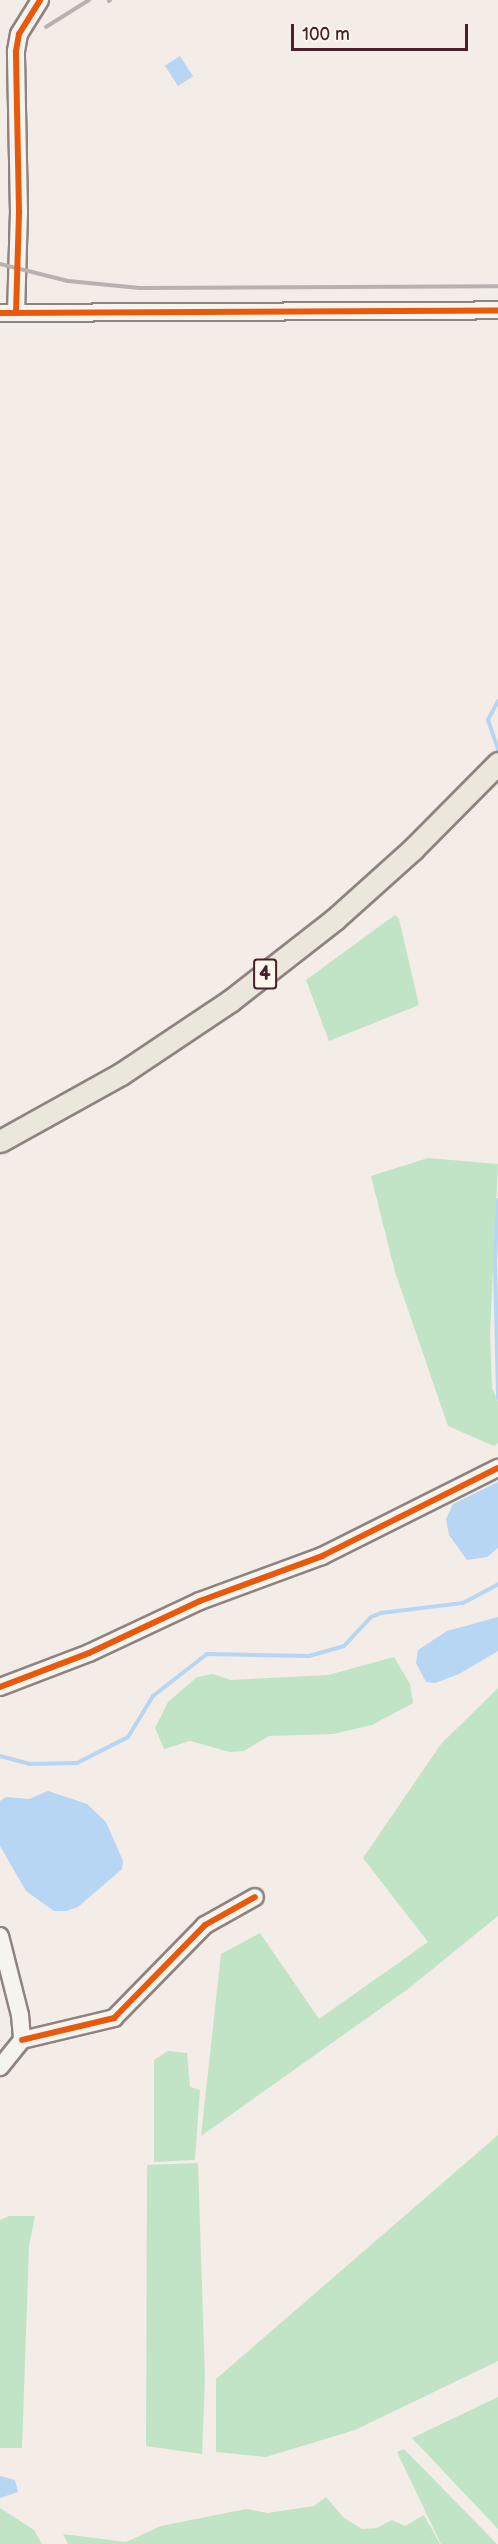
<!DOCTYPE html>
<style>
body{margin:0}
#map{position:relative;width:498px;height:2544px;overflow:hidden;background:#f4ece6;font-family:"Balsamiq Sans",sans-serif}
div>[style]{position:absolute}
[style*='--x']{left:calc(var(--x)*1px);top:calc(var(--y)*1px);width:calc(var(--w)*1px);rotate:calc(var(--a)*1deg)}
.green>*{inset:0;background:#c1e4c6}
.water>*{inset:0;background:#b6d6f3;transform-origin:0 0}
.stream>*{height:4px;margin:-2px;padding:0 2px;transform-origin:2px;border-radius:2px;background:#b6d6f3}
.roads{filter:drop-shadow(2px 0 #8f8382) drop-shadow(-2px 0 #8f8382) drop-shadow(0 2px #8f8382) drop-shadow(0 -2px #8f8382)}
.minor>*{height:16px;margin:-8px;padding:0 8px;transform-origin:8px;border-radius:8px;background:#f6f4ef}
.major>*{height:21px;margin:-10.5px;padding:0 10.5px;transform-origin:10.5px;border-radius:10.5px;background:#ece7dc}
.rail>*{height:4px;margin:-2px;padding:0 2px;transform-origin:2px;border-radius:2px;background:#b8b1b0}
.cycleway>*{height:6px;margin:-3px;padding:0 3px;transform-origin:3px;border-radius:3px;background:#e8590c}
span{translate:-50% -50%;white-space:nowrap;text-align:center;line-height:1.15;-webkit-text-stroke:5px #fbf7ec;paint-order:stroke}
.shield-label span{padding:2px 4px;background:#fbf7ec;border:2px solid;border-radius:4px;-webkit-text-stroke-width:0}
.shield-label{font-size:20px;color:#4a1f2b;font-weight:700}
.scale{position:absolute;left:291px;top:24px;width:177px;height:27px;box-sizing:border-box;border:3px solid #4a1f2b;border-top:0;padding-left:8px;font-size:18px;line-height:21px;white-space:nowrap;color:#4a1f2b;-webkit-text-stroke:4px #fbf7ec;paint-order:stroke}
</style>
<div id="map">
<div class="green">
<i style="clip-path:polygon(395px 915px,399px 919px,419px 1005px,329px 1041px,306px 980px)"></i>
<i style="clip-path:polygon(428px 1158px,498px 1164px,490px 1333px,492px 1388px,498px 1402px,498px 1443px,494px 1446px,448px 1426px,395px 1272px,371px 1176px)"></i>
<i style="clip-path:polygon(394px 1657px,410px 1684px,413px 1703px,372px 1725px,333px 1734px,269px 1736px,244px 1751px,230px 1752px,190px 1741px,164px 1749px,155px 1728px,168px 1702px,197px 1677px,213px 1674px,231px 1680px,328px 1675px)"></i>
<i style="clip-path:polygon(498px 1688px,498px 1916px,408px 1989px,201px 2136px,221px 1954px,260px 1933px,319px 2019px,428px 1942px,363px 1858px,441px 1744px)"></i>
<i style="clip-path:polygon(168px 2051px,187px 2053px,190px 2087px,200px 2090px,195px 2160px,154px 2162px,154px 2060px)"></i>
<i style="clip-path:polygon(498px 2135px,498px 2361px,355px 2430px,266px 2457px,216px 2452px,216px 2379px)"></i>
<i style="clip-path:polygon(198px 2163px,205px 2379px,202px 2454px,146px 2446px,147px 2165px)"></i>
<i style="clip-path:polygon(9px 2216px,35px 2216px,29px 2246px,22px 2448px,0 2448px,0 2220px)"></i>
<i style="clip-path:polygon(498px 2397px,498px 2529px,412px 2438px)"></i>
<i style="clip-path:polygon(404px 2449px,497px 2544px,441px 2544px,397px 2452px)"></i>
<i style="clip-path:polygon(326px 2497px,344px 2518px,362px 2529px,377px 2528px,392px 2520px,405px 2526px,424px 2515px,440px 2544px,68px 2544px,63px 2534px,126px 2542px,161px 2526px,246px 2509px,268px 2513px,314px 2506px)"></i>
<i style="clip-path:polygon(0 2508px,34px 2530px,42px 2544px,0 2544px)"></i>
</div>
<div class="water">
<i style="left:180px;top:56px;width:24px;height:18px;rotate:57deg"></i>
<i style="clip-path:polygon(498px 1482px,498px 1548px,487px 1557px,467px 1560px,449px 1535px,446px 1519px,453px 1504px)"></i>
<i style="clip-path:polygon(498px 1617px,498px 1651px,459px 1674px,435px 1683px,426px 1682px,416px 1663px,418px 1650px,447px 1631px)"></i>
<i style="clip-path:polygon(48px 1791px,87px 1804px,106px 1822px,123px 1861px,122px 1869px,78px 1907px,66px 1911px,54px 1911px,26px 1891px,0 1846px,0 1801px,6px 1797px,29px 1799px)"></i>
<i style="clip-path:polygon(0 2476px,15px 2480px,18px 2492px,0 2498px)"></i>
</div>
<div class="stream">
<i style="--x:498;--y:701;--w:21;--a:118"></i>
<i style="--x:488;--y:720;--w:31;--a:71"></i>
<i style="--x:498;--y:1200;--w:61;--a:92.8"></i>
<i style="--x:495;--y:1261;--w:137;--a:88.7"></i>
<i style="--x:0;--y:1756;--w:30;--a:15"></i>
<i style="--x:29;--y:1764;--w:48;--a:-1.2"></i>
<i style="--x:77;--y:1763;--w:57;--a:-27"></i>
<i style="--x:128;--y:1737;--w:48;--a:-58.6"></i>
<i style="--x:153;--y:1696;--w:68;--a:-37.9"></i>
<i style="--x:207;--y:1654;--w:102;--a:1.1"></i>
<i style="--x:309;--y:1656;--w:36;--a:-16"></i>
<i style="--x:344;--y:1646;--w:40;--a:-47"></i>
<i style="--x:371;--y:1617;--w:11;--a:-22"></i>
<i style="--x:381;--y:1613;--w:83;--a:-7"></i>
<i style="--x:463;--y:1603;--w:40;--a:-28"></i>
</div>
<div class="roads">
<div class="minor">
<i style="--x:0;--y:313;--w:498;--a:-0.3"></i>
<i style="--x:16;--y:313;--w:101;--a:-88.3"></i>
<i style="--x:19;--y:212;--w:161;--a:-91.1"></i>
<i style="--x:16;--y:51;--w:17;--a:-80"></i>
<i style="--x:19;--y:34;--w:40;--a:-58"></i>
<i style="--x:0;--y:1687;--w:95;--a:-20.9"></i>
<i style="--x:89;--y:1653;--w:123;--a:-25.1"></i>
<i style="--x:200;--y:1601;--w:130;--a:-20.2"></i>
<i style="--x:322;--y:1556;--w:197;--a:-26.6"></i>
<i style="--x:0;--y:1936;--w:81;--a:75.8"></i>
<i style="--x:20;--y:2015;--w:25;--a:85"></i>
<i style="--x:22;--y:2040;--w:35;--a:129"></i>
<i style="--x:22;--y:2040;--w:95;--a:-13.4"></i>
<i style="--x:114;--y:2018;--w:130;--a:-45.6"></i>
<i style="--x:205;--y:1925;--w:57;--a:-29.2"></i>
</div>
<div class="major">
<i style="--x:0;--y:1141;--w:138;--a:-29"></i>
<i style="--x:121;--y:1074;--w:131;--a:-33.8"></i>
<i style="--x:230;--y:1001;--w:133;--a:-38"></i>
<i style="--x:335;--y:919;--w:105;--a:-41.9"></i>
<i style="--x:413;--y:849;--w:121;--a:-45.3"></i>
</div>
</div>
<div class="rail">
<i style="--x:109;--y:1;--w:1;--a:-45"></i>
<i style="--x:46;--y:27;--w:51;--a:-32.1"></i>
<i style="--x:0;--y:264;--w:70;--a:14"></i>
<i style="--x:68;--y:281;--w:72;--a:5.6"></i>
<i style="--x:140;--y:288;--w:358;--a:-0.3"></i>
</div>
<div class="cycleway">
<i style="--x:0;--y:313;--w:498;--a:-0.3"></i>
<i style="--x:16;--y:313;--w:101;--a:-88.3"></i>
<i style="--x:19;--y:212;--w:161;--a:-91.1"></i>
<i style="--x:16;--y:51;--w:17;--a:-80"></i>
<i style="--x:19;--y:34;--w:40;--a:-58"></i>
<i style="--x:0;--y:1687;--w:95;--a:-20.9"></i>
<i style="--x:89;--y:1653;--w:123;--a:-25.1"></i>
<i style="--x:200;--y:1601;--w:130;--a:-20.2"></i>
<i style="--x:322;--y:1556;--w:197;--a:-26.6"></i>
<i style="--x:22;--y:2040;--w:95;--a:-13.4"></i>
<i style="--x:114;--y:2018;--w:130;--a:-45.6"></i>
<i style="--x:205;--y:1925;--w:57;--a:-29.2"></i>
</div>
<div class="shield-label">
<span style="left:265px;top:974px">4</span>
</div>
<div class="scale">100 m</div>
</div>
